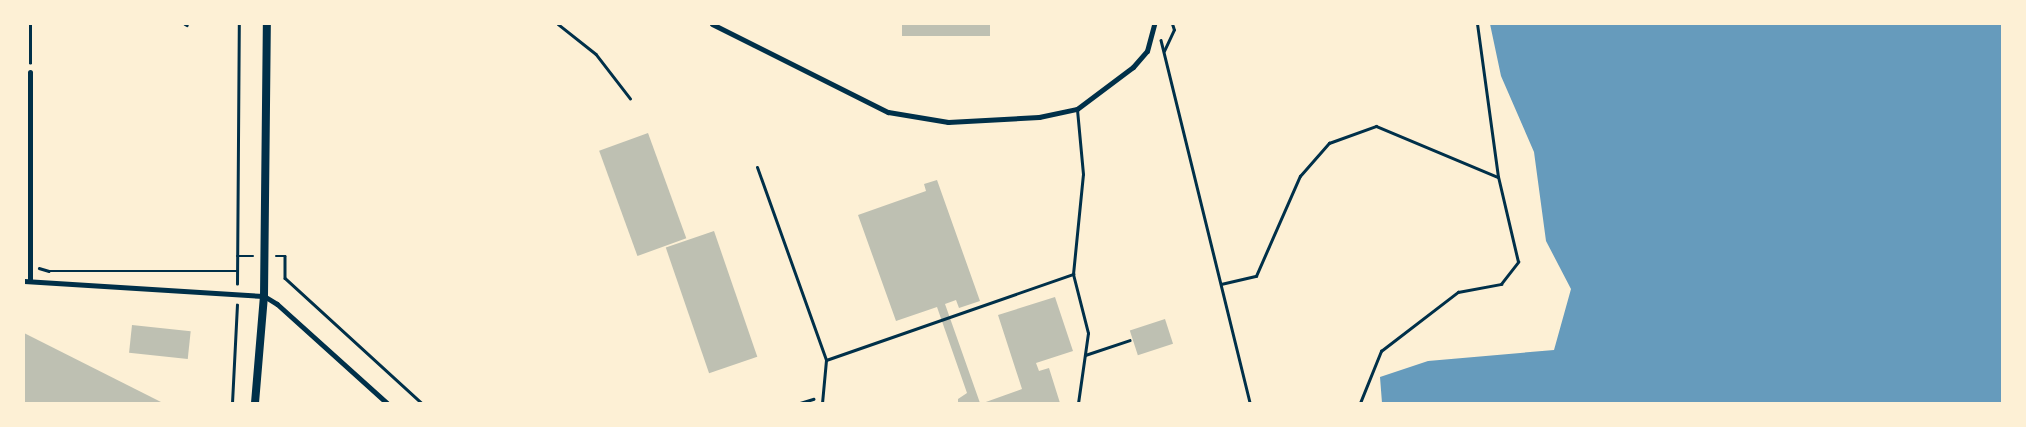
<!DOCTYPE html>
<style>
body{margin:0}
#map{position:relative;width:2026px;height:427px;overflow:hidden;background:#fdf0d5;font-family:"Nunito Sans",sans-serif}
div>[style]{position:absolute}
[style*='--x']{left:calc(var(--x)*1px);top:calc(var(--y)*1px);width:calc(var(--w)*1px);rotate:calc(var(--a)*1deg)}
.water>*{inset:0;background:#669bbc}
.building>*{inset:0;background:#bec0b2;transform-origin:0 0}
.path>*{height:2.5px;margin:-1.25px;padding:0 1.25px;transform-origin:1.25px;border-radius:1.25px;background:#003049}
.service>*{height:3px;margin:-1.5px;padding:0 1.5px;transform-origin:1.5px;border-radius:1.5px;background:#003049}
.minor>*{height:5px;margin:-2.5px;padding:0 2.5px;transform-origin:2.5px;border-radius:2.5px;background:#003049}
.tertiary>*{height:8px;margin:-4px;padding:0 4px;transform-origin:4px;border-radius:4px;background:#003049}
span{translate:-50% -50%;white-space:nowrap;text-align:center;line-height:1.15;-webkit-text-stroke:4px #fdf0d5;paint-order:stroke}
.frame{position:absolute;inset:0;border:25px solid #fdf0d5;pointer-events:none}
</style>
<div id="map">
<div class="water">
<i style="clip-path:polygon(1490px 24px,2002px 24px,2002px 403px,1382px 403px,1380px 377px,1428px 361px,1554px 350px,1571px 289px,1546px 241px,1534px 152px,1501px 76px)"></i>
</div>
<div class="building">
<i style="left:902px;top:24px;width:88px;height:12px"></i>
<i style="left:648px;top:133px;width:112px;height:52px;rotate:70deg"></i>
<i style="clip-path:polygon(937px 180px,980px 301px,959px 308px,956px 300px,945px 304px,980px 403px,958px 403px,958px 399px,967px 393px,937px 307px,896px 321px,858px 215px,926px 191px,924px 184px)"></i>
<i style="left:714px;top:231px;width:133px;height:51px;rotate:71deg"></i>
<i style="clip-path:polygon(1055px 297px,1073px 351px,1036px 363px,1039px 371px,1049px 368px,1060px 403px,983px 403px,1022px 389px,998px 315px)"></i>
<i style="left:1165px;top:319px;width:26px;height:37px;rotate:72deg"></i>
<i style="left:132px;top:325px;width:59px;height:28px;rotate:6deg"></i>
<i style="clip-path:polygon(24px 333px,163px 403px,24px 403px)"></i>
</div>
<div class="path">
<i style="--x:185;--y:24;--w:2;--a:27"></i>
<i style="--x:558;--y:24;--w:48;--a:38.3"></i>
<i style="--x:596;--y:54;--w:56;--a:52.3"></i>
<i style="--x:1161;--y:40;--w:374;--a:76.2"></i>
<i style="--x:1164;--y:51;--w:23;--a:-65"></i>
<i style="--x:1174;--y:30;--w:6;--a:-108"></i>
<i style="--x:30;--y:63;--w:39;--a:-90"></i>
<i style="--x:237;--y:256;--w:16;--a:0"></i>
<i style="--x:276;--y:256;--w:9;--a:0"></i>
<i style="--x:285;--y:256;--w:22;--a:90"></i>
<i style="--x:285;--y:278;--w:185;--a:42.4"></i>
<i style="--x:39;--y:268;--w:10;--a:17"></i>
<i style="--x:49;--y:271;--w:188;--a:0"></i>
<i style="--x:237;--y:284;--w:260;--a:-89.6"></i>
<i style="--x:1221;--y:284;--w:36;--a:-13"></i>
<i style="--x:1256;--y:276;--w:109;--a:-66.3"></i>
<i style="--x:1300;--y:176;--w:44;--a:-48.7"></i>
<i style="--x:1329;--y:143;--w:50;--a:-19.9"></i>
<i style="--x:1376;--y:126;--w:132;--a:22.7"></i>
<i style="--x:232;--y:403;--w:98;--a:-87.1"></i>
<i style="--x:800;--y:403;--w:14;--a:-17"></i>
<i style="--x:1360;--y:403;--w:56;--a:-68"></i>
<i style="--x:1381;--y:351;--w:97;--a:-37.5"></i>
<i style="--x:1458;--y:292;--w:44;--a:-10.5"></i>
<i style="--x:1501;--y:284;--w:28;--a:-52"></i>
<i style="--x:1518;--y:262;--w:87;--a:-103.2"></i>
<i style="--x:1498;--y:177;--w:154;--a:-97.8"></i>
</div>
<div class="service">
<i style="--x:757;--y:167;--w:205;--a:70.3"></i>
<i style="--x:826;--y:360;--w:43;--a:95.3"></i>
<i style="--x:1073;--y:274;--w:61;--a:75.7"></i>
<i style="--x:1088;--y:333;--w:71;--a:98.1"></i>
<i style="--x:1085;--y:355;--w:47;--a:-18.4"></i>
<i style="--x:826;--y:360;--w:262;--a:-19.2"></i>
<i style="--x:1073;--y:274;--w:100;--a:-84.3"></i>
<i style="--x:1083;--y:174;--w:65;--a:-95.3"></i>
</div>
<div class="minor">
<i style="--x:712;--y:24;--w:197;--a:26.6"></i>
<i style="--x:888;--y:112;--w:61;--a:9.5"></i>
<i style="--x:948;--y:122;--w:91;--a:-3.1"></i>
<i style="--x:1039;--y:117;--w:39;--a:-12"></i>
<i style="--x:1077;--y:109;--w:70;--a:-36.9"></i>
<i style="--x:1133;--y:67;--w:21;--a:-49"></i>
<i style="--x:1147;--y:51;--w:28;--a:-75"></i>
<i style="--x:24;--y:281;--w:240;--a:3.6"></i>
<i style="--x:264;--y:296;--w:15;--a:32"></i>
<i style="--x:277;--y:304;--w:148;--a:42"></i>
<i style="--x:30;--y:281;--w:209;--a:-90"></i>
</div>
<div class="tertiary">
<i style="--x:255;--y:403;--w:107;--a:-85.2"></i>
<i style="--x:264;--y:296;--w:272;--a:-89.4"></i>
</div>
<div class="frame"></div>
</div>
